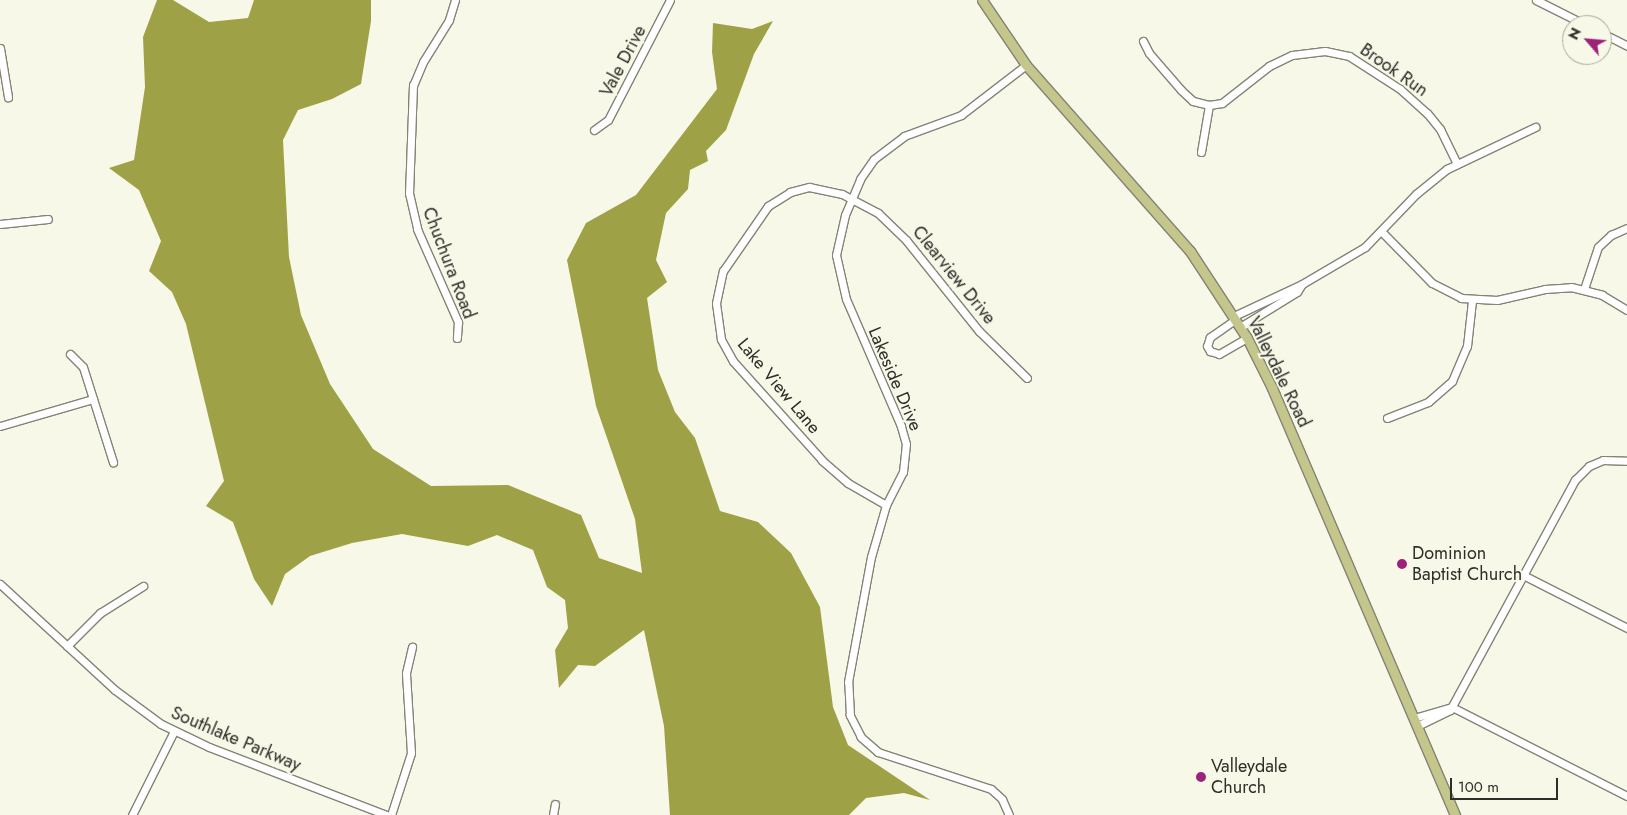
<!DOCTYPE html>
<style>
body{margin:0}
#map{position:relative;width:1627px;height:815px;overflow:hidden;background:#f7f8e8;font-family:Jost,sans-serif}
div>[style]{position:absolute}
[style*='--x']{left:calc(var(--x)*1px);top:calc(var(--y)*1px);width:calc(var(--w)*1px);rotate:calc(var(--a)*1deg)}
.water>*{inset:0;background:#9fa146}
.roads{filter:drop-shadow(1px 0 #838475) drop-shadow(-1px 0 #838475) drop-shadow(0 1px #838475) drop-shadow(0 -1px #838475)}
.minor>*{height:7px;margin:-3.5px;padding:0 3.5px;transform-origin:3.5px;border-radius:3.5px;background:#fff}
.major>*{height:9px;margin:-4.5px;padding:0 4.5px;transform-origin:4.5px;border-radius:4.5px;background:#c5c68b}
.dots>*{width:14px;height:14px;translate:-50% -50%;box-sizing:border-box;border:2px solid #f7f8e8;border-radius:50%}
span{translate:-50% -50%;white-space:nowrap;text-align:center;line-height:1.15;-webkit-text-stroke:4px #f7f8e8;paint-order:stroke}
.street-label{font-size:18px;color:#2e2e28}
.poi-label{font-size:18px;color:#2e2e28}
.left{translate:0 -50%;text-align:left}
.north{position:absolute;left:1562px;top:15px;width:50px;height:50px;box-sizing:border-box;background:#f7f8e8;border:1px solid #a7a79b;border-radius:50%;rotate:297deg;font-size:14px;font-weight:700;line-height:20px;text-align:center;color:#2e2e28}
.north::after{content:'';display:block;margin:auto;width:18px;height:22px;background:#9d237a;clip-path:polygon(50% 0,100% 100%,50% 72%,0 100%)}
.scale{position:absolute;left:1450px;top:778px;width:108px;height:22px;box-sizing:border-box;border:2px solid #2e2e28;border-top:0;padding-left:6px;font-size:15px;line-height:18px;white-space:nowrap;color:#2e2e28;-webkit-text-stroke:4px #f7f8e8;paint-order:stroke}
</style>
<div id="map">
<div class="water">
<i style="clip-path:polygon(157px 0,173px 0,209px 22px,248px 18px,254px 0,371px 0,371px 21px,361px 84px,332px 99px,298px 110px,283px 140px,289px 257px,301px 315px,330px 384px,373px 449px,431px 486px,508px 485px,581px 515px,599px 558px,642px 573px,635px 519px,596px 406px,567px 260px,586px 223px,636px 195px,717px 89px,712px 52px,713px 23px,752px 29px,773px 21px,754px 54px,726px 130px,706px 151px,708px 161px,690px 170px,688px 189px,666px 213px,656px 260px,667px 282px,647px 298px,658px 370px,675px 412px,695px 438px,720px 511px,758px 522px,791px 553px,820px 607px,833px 707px,848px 745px,930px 800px,904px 793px,866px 798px,849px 815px,670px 815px,664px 726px,644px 630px,595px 666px,578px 665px,559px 688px,555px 650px,568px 628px,565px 600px,547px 587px,533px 550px,497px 535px,468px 546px,402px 534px,352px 543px,310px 556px,285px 574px,272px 606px,254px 579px,233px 522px,206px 506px,224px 481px,186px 324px,172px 292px,149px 271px,161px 241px,139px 190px,109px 168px,134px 160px,145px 87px,143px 37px)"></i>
</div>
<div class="roads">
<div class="minor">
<i style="--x:455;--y:0;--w:21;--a:107"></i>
<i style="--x:449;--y:20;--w:49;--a:121.8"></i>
<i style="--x:423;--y:62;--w:25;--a:113"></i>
<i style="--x:413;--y:85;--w:108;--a:92.1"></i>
<i style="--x:409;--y:193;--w:37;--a:77"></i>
<i style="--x:417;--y:229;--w:102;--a:66.2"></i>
<i style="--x:458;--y:322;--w:16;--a:94"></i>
<i style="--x:1536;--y:0;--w:56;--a:26.6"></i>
<i style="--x:1602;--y:33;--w:28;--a:27"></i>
<i style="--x:1143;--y:41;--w:13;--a:63"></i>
<i style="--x:1149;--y:53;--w:49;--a:49.1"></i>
<i style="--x:1181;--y:90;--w:16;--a:43"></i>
<i style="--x:1193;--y:101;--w:16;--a:14"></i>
<i style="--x:1209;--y:105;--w:13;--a:-9"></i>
<i style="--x:1222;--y:103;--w:60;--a:-38.2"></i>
<i style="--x:1269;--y:66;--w:25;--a:-26"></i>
<i style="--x:1292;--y:55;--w:33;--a:-7"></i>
<i style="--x:1325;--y:51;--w:25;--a:12"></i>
<i style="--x:1349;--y:56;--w:61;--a:32.9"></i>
<i style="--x:1400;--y:89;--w:36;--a:42"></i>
<i style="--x:1427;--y:113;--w:21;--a:51"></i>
<i style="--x:1440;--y:129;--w:39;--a:64"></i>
<i style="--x:0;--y:48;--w:50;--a:80.7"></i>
<i style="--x:594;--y:130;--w:17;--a:-36"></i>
<i style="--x:608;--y:120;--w:135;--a:-62.7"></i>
<i style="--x:1201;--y:152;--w:48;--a:-80.3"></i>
<i style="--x:0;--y:224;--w:48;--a:-5.9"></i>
<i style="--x:1382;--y:232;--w:71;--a:45.6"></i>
<i style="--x:1432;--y:283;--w:33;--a:27"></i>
<i style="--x:1461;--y:298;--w:36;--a:3"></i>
<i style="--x:1497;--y:300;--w:49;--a:-12.9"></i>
<i style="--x:1545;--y:289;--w:26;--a:-4"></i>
<i style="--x:1571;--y:287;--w:32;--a:14"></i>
<i style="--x:1602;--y:295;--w:29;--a:31"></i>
<i style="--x:1584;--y:289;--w:44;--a:-71.6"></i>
<i style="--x:1598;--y:247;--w:18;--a:-43"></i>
<i style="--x:1611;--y:235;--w:17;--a:-24"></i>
<i style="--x:1234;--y:316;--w:75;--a:-25.2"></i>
<i style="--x:1302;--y:284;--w:73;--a:-30.4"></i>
<i style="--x:1365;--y:247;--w:74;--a:-46.1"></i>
<i style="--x:1416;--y:194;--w:40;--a:-39"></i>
<i style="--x:1447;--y:169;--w:98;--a:-25.5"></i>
<i style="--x:1236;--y:319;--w:32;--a:145"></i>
<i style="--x:1210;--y:337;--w:9;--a:108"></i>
<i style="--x:1207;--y:346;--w:6;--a:59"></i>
<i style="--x:1210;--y:351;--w:9;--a:18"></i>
<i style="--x:1219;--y:354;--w:32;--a:-30"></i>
<i style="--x:1240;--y:327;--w:67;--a:-31.6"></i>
<i style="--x:1297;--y:292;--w:9;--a:-58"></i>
<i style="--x:70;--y:354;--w:18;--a:45"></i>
<i style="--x:83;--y:367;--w:100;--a:72.5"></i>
<i style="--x:1387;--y:418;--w:44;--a:-21.3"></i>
<i style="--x:1428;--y:402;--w:32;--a:-41"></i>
<i style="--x:1452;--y:381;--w:38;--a:-67"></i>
<i style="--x:1467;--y:346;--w:45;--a:-83.7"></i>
<i style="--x:0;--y:426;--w:97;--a:-16.2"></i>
<i style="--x:886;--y:505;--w:44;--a:-149.9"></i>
<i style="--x:848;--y:483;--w:35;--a:-139"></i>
<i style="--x:822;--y:460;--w:133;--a:-132"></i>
<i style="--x:733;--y:361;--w:25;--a:-119"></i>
<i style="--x:721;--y:339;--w:36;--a:-98"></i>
<i style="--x:716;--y:303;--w:33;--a:-78"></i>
<i style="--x:723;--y:271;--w:79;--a:-55.3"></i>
<i style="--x:768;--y:206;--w:26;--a:-32"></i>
<i style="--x:790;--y:192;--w:20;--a:-15"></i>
<i style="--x:809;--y:187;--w:34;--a:12"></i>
<i style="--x:842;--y:194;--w:41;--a:27.8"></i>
<i style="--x:878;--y:213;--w:39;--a:44"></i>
<i style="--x:906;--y:240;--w:117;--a:51.3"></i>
<i style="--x:979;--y:331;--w:67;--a:44.4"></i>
<i style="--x:1523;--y:575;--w:117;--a:27"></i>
<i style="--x:0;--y:584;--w:156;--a:42.7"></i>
<i style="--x:115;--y:690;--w:57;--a:36.5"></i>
<i style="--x:161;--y:724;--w:53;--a:25.6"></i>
<i style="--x:209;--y:747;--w:190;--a:21"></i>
<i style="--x:67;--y:646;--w:47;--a:-45"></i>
<i style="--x:100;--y:613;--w:51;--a:-32.1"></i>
<i style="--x:1414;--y:718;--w:40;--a:-16"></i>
<i style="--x:1452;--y:707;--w:196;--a:27"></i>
<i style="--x:1417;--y:726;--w:37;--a:-26"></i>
<i style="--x:1450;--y:710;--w:262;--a:-61.5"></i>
<i style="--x:1575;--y:480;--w:20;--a:-45"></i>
<i style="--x:1589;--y:466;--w:15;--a:-23"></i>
<i style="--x:1603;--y:460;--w:24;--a:2"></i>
<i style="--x:132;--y:815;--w:94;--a:-63.4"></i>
<i style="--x:391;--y:815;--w:65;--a:-72.1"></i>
<i style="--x:411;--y:753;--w:80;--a:-93.6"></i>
<i style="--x:406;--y:673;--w:27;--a:-77"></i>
<i style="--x:553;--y:815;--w:11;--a:-80"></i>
<i style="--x:1009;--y:815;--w:17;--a:-114"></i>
<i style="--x:1002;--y:799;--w:15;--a:-138"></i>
<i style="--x:991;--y:789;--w:119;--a:-161.9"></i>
<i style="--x:878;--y:752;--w:23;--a:-139"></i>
<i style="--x:861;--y:737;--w:25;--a:-117"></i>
<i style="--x:850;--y:715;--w:33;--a:-93"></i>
<i style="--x:848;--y:682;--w:127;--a:-79.6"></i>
<i style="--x:871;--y:557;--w:54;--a:-73.9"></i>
<i style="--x:886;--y:505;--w:37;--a:-63"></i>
<i style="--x:903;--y:472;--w:28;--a:-84"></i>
<i style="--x:906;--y:444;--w:19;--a:-106"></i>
<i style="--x:901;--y:426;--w:138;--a:-113.4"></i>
<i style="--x:846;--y:299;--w:45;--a:-102.8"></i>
<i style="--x:836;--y:255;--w:41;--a:-77.3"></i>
<i style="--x:845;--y:215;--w:39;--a:-67"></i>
<i style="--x:860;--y:179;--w:24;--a:-55"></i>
<i style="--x:874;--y:159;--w:38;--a:-37"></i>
<i style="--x:904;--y:136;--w:61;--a:-20.2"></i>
<i style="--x:961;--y:115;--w:82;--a:-37.6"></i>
</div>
<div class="major">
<i style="--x:982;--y:0;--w:78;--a:55.9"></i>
<i style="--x:1026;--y:65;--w:248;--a:48.6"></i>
<i style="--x:1190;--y:251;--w:104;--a:56.8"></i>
<i style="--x:1247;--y:338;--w:56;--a:63.4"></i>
<i style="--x:1272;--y:388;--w:465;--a:66.8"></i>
</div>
</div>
<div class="dots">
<i style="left:1402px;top:564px;background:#9d237a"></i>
<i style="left:1201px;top:777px;background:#9d237a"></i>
</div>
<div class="street-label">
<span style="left:623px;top:61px;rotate:-62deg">Vale Drive</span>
<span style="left:1394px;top:70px;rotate:35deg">Brook Run</span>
<span style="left:449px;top:263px;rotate:69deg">Chuchura Road</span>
<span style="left:954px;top:275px;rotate:51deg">Clearview Drive</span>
<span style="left:1279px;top:372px;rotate:64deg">Valleydale Road</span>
<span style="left:895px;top:379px;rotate:67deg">Lakeside Drive</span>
<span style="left:779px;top:386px;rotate:50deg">Lake View Lane</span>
<span style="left:236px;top:739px;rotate:23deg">Southlake Parkway</span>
</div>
<div class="poi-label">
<span class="left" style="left:1412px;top:564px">Dominion<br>Baptist Church</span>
<span class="left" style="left:1211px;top:777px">Valleydale<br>Church</span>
</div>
<div class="north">N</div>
<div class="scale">100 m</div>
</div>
